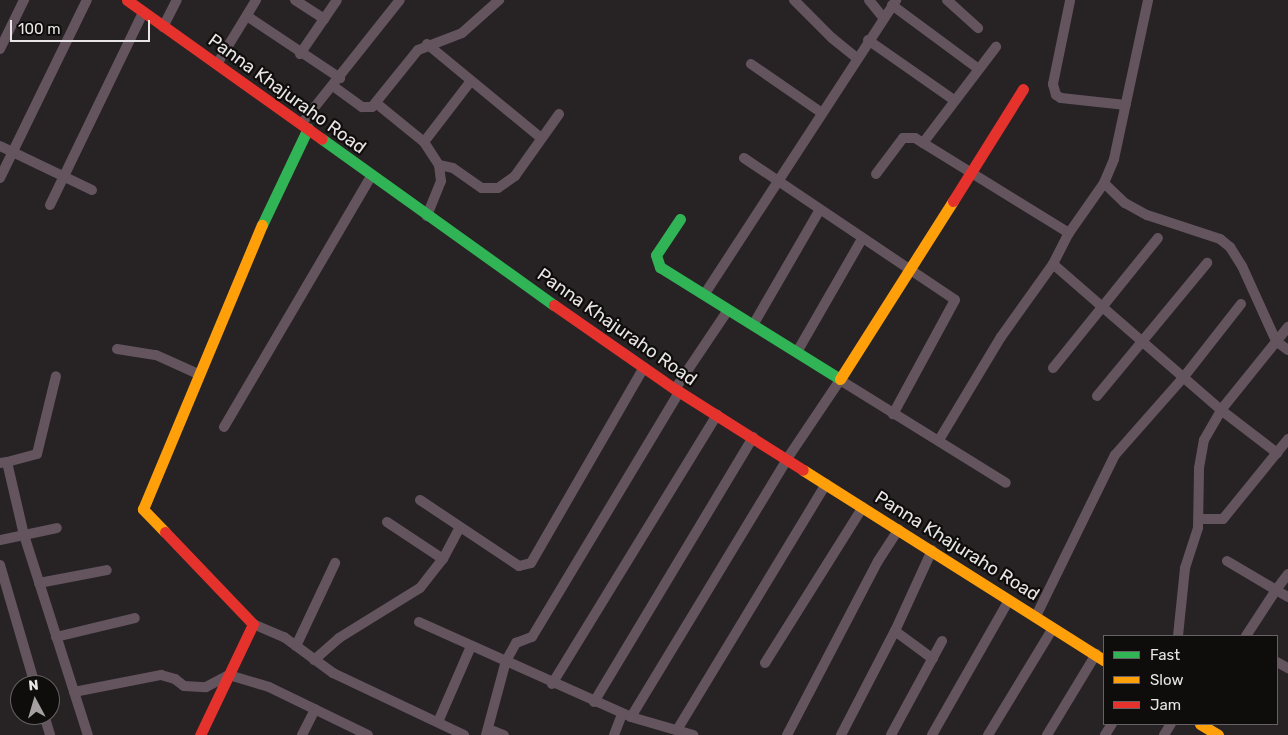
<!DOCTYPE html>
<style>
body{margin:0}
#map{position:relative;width:1288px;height:735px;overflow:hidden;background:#272224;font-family:Rubik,sans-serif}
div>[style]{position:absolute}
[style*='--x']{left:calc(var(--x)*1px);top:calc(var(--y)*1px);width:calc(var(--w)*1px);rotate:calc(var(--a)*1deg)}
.street>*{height:10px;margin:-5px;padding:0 5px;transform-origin:5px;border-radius:5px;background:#64545e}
.fast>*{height:11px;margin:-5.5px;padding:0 5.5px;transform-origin:5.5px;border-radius:5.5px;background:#30b455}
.slow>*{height:11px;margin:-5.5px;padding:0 5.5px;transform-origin:5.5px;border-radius:5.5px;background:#ff9f0a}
.jam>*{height:11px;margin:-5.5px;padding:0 5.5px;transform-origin:5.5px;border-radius:5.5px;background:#e5322d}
span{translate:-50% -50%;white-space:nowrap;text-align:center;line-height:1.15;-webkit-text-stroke:4.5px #0f0c0c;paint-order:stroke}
.street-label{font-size:18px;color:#e9e4e5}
.legend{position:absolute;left:1103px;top:635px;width:175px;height:90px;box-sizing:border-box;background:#0f0c0c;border:1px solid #666263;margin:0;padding:6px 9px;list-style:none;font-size:15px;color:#e9e4e5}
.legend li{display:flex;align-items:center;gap:10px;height:25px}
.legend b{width:25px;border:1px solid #666263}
.north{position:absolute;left:10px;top:675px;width:50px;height:50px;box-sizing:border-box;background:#0f0c0c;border:1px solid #666263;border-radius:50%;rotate:354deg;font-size:14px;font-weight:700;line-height:20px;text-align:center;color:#e9e4e5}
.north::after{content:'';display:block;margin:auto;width:18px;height:22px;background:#a5a0a1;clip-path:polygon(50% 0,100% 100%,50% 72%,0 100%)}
.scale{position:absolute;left:10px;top:20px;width:140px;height:22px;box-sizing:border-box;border:2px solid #e9e4e5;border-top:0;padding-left:6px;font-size:15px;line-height:18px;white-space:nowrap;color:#e9e4e5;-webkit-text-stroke:4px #0f0c0c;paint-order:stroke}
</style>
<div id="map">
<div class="street">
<i style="--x:295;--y:0;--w:35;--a:33"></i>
<i style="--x:794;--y:0;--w:54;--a:45"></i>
<i style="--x:832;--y:38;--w:32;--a:39"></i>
<i style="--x:869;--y:0;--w:22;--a:51"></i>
<i style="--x:947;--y:0;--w:42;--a:42.1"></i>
<i style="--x:1070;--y:1;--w:85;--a:101.6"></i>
<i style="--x:1053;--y:84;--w:11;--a:75"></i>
<i style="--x:1056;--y:95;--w:6;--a:31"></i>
<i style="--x:1061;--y:98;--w:65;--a:6.1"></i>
<i style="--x:892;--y:5;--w:106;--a:36.5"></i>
<i style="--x:247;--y:16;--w:112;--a:33.7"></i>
<i style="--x:163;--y:27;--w:30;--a:-63"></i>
<i style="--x:868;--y:40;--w:105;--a:34.9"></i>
<i style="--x:427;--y:44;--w:148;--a:39.5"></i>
<i style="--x:0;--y:49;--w:55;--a:-63.9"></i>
<i style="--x:300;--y:54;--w:65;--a:-55.6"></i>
<i style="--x:217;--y:64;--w:75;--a:-58.6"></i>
<i style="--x:751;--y:64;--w:86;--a:34.6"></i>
<i style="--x:333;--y:86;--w:36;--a:36"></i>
<i style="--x:362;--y:107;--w:10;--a:0"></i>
<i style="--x:372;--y:107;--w:73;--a:-51.1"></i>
<i style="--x:418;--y:50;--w:47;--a:-21.1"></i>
<i style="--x:462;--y:33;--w:50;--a:-41.7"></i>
<i style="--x:376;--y:103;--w:62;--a:39.1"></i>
<i style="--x:424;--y:142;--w:27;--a:57"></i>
<i style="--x:439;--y:165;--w:16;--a:83"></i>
<i style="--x:441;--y:181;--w:38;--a:112"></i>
<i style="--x:302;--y:123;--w:157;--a:-51.5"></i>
<i style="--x:424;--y:142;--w:76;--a:-52.5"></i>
<i style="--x:923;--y:143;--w:121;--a:-52.8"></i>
<i style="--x:0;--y:146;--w:102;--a:25.6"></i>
<i style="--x:744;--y:158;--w:254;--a:33.9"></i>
<i style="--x:955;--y:300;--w:130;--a:118.5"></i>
<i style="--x:439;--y:165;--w:14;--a:12"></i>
<i style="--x:453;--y:168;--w:35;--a:35"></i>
<i style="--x:482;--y:188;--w:16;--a:0"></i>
<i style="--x:498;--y:188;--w:21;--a:-35"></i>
<i style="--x:515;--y:176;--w:76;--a:-54.6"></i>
<i style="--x:876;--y:174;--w:45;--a:-53.1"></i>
<i style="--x:903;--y:138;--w:12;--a:0"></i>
<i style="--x:915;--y:138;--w:181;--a:31.7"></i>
<i style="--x:0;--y:178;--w:198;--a:-64"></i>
<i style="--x:1104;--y:183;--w:29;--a:44"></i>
<i style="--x:1125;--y:203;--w:25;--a:29"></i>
<i style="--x:1147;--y:215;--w:77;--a:18.2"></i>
<i style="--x:1220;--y:239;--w:13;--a:39"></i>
<i style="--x:1230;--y:247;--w:22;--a:58"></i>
<i style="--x:1242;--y:266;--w:82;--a:65.6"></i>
<i style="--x:1276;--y:341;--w:15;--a:37"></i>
<i style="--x:50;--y:205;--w:213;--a:-64.2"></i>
<i style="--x:1053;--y:264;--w:223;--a:41"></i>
<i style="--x:1221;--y:410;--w:71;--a:37.5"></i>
<i style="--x:704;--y:295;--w:352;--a:-56.9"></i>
<i style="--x:753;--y:325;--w:132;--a:-59.9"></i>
<i style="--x:117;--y:349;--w:39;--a:9"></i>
<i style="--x:156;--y:355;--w:46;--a:24.3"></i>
<i style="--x:797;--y:352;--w:130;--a:-60.1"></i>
<i style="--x:1053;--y:368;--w:167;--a:-51.1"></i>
<i style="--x:675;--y:389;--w:95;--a:-56.1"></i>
<i style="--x:1097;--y:396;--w:173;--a:-50.4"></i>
<i style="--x:224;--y:427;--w:292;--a:-59.6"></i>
<i style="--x:939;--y:440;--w:120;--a:-59"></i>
<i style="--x:1001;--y:337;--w:90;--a:-54.5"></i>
<i style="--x:1053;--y:264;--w:35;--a:-63"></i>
<i style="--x:1069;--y:233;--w:61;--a:-55"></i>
<i style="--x:1104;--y:183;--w:26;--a:-67"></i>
<i style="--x:1114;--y:159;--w:163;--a:-77.9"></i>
<i style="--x:7;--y:462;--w:31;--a:-15"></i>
<i style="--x:37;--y:454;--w:80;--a:-76.3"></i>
<i style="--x:0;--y:463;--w:7;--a:-8"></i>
<i style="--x:7;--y:462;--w:75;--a:76.9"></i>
<i style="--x:24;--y:535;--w:210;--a:72.3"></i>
<i style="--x:420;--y:500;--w:119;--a:33.7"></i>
<i style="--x:519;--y:566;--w:12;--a:-14"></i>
<i style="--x:531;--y:563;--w:226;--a:-60"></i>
<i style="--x:1199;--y:519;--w:24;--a:0"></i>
<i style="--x:1223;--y:519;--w:103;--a:-50.9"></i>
<i style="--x:387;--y:522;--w:67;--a:33.5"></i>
<i style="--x:0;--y:540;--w:58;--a:-11.9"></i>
<i style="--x:1227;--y:561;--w:57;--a:30.6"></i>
<i style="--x:1276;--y:590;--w:55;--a:123.1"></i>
<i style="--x:0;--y:565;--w:125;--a:73.7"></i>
<i style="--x:1288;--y:574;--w:20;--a:127"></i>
<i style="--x:1276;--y:590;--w:14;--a:30"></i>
<i style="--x:39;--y:583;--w:69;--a:-10.8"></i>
<i style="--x:1036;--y:616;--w:179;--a:-63.9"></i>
<i style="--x:1115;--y:455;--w:103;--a:-48.6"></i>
<i style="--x:1183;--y:378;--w:94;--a:-51.9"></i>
<i style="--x:419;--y:622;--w:232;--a:24.1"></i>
<i style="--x:631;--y:717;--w:65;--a:16.2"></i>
<i style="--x:253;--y:624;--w:34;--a:23"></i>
<i style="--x:284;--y:637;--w:61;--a:36.3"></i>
<i style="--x:333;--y:673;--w:145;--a:25.3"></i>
<i style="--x:895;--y:631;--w:47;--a:36.4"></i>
<i style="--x:1178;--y:636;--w:68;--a:-84.1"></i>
<i style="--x:1185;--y:568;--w:42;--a:-72"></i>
<i style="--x:1198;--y:528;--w:60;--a:-89"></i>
<i style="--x:1199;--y:468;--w:28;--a:-80"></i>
<i style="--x:1204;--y:440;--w:34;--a:-60"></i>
<i style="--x:1221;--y:410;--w:107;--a:-51.1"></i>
<i style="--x:56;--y:637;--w:81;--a:-13.5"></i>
<i style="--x:296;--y:646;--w:92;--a:-64.8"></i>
<i style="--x:314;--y:660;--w:33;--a:-41"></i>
<i style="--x:339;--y:638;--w:95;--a:-31.7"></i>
<i style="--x:420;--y:588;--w:37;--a:-52"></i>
<i style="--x:443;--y:559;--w:36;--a:-62"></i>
<i style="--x:1277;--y:662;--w:13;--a:29"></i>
<i style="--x:765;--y:663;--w:184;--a:-57.9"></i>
<i style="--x:552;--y:684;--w:316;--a:-58.5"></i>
<i style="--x:74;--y:692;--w:89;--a:-11.1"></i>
<i style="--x:161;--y:675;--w:15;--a:16"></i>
<i style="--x:175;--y:679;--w:11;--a:38"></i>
<i style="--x:184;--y:686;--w:22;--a:3"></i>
<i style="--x:206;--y:687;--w:26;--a:-28"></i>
<i style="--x:229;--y:675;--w:42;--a:16.7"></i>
<i style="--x:269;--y:687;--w:110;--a:25.9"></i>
<i style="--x:594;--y:702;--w:309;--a:-59"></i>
<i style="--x:44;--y:715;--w:21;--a:73"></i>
<i style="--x:631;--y:717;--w:301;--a:-58.8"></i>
<i style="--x:787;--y:459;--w:95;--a:-56.1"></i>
<i style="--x:840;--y:380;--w:195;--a:31.8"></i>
<i style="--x:438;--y:722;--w:83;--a:-66.5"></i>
<i style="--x:488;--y:729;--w:17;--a:21"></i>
<i style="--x:677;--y:730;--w:288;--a:-58.8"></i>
<i style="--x:302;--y:735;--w:29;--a:-63"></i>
<i style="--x:486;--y:735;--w:77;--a:-74.9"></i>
<i style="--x:506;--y:661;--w:21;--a:-61"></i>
<i style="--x:516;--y:643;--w:17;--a:-21"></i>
<i style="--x:532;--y:637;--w:286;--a:-59"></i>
<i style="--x:614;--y:735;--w:22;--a:-69"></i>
<i style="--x:787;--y:735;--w:196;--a:-62.4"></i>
<i style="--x:878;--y:561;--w:38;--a:-57"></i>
<i style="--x:841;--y:735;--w:117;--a:-62.6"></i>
<i style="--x:895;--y:631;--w:89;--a:-65.4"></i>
<i style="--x:891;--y:735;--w:107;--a:-61.5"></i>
<i style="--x:932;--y:735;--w:155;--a:-60.3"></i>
<i style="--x:988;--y:735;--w:125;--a:-58.7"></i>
<i style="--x:1047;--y:735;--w:95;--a:-58.8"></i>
<i style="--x:1105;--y:735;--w:13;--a:-58"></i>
<i style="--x:1164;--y:735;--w:13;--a:-58"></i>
</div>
<div class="fast">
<i style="--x:322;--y:139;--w:285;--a:35.6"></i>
<i style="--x:680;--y:219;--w:43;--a:123.7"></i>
<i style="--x:656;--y:255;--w:13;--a:72"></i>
<i style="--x:660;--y:267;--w:212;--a:31.9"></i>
<i style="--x:262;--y:225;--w:107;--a:-64.6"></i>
</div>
<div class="slow">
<i style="--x:840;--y:379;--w:211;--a:-57.6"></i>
<i style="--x:803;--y:470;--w:356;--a:32.3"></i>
<i style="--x:165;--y:532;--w:32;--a:-134"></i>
<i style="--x:143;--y:509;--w:308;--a:-67.3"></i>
<i style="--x:1200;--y:724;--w:21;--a:31"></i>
</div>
<div class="jam">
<i style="--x:127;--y:0;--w:239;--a:35.5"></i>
<i style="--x:953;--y:201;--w:132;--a:-58"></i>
<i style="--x:554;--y:305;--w:147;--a:34.8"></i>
<i style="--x:675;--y:389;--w:151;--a:32.3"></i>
<i style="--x:165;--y:532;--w:127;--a:46.3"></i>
<i style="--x:253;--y:624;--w:123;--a:115.5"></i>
</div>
<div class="street-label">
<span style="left:287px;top:94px;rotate:36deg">Panna Khajuraho Road</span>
<span style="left:617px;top:327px;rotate:35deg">Panna Khajuraho Road</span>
<span style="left:957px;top:546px;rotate:32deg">Panna Khajuraho Road</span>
</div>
<ul class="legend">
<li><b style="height:6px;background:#30b455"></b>Fast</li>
<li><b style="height:6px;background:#ff9f0a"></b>Slow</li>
<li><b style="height:6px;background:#e5322d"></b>Jam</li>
</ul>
<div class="north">N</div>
<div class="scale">100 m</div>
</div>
